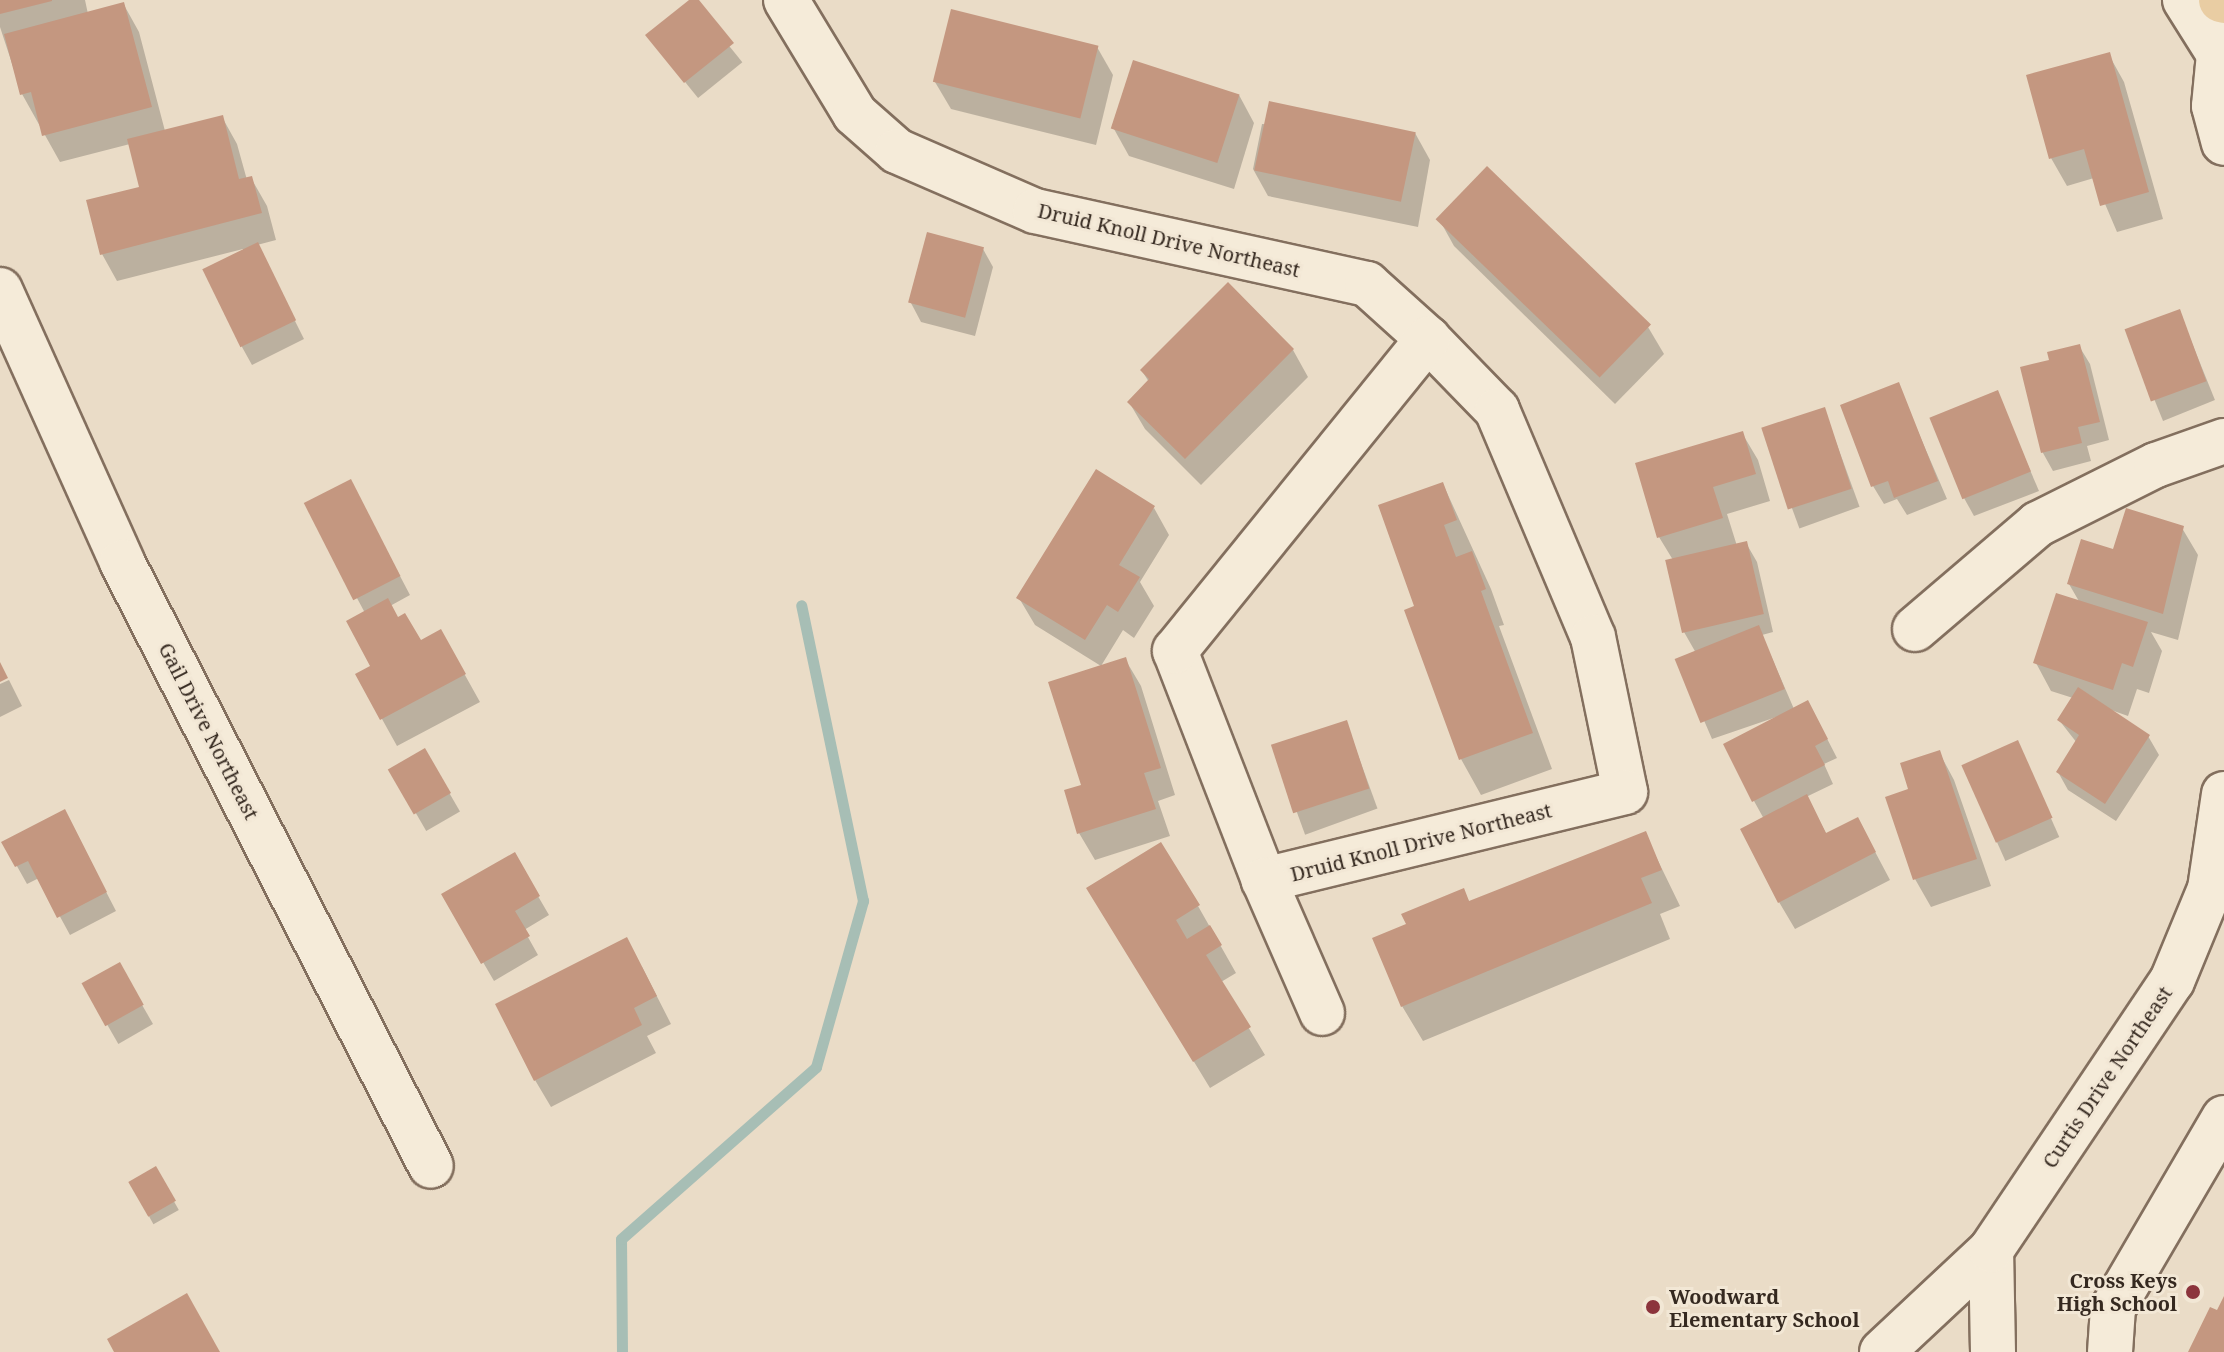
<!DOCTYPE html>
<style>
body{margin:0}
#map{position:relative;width:2224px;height:1352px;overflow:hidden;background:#eadcc7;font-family:"Noto Serif",serif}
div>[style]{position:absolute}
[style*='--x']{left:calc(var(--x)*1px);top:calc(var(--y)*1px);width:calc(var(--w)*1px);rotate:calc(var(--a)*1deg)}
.shadow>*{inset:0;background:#0003;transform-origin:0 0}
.stream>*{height:11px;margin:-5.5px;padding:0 5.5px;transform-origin:5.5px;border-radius:5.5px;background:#a7beb5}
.building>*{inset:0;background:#c49780;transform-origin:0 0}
.roads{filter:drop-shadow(2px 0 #836f5e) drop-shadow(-2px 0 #836f5e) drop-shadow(0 2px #836f5e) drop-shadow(0 -2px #836f5e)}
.minor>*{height:44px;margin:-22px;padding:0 22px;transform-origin:22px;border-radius:22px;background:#f5ebd9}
.major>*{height:44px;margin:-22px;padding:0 22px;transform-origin:22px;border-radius:22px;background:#e9cda3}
.dots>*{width:22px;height:22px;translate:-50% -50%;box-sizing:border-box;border:4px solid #f2e7d5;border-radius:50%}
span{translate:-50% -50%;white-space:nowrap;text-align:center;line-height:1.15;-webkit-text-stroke:6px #f2e7d5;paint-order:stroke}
.street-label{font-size:20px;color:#352920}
.poi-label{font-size:20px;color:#352920;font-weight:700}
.right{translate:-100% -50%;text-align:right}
.left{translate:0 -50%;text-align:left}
</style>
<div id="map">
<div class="shadow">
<i style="clip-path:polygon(0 0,85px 0,88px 14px,124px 5px,139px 32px,165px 131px,222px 117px,237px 144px,247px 180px,251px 178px,267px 206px,276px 240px,257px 245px,304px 339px,252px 365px,242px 347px,243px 249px,117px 281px,102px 254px,141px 188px,130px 144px,60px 162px,22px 94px,0 27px)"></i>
<i style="left:692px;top:0;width:80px;height:57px;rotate:51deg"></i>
<i style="clip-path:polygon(1097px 47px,1113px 75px,1096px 145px,951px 109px,935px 82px)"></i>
<i style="clip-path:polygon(2109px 55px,2124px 82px,2163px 219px,2117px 232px,2094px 178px,2067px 186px,2051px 158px,2028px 77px)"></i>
<i style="clip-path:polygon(1239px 95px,1254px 123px,1234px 189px,1129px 156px,1114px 129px)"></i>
<i style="clip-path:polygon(1262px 124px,1415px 133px,1430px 160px,1418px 227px,1268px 196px,1253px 169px)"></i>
<i style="clip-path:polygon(1487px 168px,1648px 327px,1664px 354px,1615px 404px,1454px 246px,1439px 219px)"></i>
<i style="clip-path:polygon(983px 249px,993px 267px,975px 336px,921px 322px,911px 303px)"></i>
<i style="left:2179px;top:311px;width:96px;height:56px;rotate:68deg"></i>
<i style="clip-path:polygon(2079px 346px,2090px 364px,2109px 440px,2087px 446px,2091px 461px,2053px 471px,2043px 453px,2022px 368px,2052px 361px)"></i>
<i style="clip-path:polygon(1293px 350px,1308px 377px,1201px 485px,1145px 429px,1129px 402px,1149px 382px,1142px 371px)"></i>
<i style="clip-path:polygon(1898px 385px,1947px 499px,1907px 515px,1897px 499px,1884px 504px,1873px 486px)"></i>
<i style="clip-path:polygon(1997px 393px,2039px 491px,1974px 516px,1964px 498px)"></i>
<i style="left:1824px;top:409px;width:104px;height:64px;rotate:70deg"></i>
<i style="clip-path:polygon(1742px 433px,1758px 460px,1770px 501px,1727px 514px,1737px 546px,1746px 543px,1757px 562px,1773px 632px,1762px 635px,1794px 709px,1818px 721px,1837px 758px,1824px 764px,1833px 784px,1806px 797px,1827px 835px,1872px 846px,1890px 880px,1795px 929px,1779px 902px,1764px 819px,1754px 801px,1785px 714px,1712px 739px,1678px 660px,1696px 653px,1684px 632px,1673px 560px,1659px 537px)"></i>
<i style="clip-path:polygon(1443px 484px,1491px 589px,1504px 625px,1499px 626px,1552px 769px,1481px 795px,1461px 759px,1417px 607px)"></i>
<i style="clip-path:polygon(360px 500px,410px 595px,390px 606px,398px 619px,421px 643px,456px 659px,480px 702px,397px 746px,382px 719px,365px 613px,307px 505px)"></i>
<i style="clip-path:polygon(1154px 508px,1169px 535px,1140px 582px,1154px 606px,1134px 638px,1123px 630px,1101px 666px,1035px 625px,1019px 598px)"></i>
<i style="clip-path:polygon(2182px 528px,2198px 555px,2178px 640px,2151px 632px,2162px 651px,2149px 693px,2137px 689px,2128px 716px,2111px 710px,2148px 736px,2159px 755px,2116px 821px,2068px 790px,2058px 772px,2077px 743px,2059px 720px,2073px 698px,2051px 691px,2036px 663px,2080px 603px,2069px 584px,2115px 551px)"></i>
<i style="clip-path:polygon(1125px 659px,1141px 686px,1175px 795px,1158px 801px,1170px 836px,1095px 860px,1079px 833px,1083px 786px)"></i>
<i style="clip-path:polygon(9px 680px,22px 706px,0 717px,0 684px)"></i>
<i style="left:1346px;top:722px;width:92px;height:77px;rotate:70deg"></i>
<i style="left:2017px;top:742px;width:104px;height:59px;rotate:66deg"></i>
<i style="left:425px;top:751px;width:70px;height:39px;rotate:60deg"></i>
<i style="clip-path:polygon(1939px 752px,1954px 780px,1991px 886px,1931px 907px,1915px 879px,1888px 798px,1911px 790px)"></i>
<i style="clip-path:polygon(74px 830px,116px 911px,70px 935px,39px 878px,27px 884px,4px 843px)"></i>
<i style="clip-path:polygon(1645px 834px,1680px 906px,1660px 914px,1670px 939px,1423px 1041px,1402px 1006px,1463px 890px,1470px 903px)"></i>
<i style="clip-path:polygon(514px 855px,549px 915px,524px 930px,538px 955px,494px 981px,444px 895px)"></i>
<i style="clip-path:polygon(1198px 906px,1236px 973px,1221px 982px,1265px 1055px,1210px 1088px,1105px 916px)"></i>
<i style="left:119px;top:965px;width:68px;height:40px;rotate:60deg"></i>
<i style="clip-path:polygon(642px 967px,671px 1024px,647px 1036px,656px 1053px,551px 1107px,535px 1080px)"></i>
<i style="left:156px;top:1169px;width:47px;height:29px;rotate:61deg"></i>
</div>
<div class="stream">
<i style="--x:622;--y:1352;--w:113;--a:-90.5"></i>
<i style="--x:621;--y:1239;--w:260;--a:-41.4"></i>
<i style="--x:816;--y:1067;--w:173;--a:-74.2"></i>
<i style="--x:863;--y:901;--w:302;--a:-101.8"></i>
</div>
<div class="building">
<i style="clip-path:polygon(0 0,52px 0,52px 1px,0 14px)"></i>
<i style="clip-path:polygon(689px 0,699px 0,734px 43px,684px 83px,645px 35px)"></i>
<i style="clip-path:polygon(124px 2px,152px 107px,42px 136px,31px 92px,20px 95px,4px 34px)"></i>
<i style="left:951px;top:9px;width:152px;height:75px;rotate:14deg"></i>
<i style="clip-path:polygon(2110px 52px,2149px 192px,2100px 206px,2084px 149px,2049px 159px,2026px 75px)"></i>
<i style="left:1133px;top:60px;width:112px;height:72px;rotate:18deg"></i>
<i style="left:1269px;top:101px;width:150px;height:71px;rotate:12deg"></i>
<i style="clip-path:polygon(223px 115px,239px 179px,252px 176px,262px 213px,100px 255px,86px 200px,139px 187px,127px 139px)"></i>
<i style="left:1487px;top:166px;width:228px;height:74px;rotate:44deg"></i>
<i style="left:927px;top:232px;width:59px;height:73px;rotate:15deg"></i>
<i style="left:258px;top:242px;width:87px;height:62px;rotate:64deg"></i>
<i style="clip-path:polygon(1228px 282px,1294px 349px,1185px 459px,1127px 402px,1149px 379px,1140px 370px)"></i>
<i style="left:2180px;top:309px;width:77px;height:59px;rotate:70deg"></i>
<i style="clip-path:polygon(2080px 344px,2100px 422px,2078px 427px,2082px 443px,2041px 453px,2020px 367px,2049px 360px,2047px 352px)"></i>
<i style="clip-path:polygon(1899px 382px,1938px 481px,1894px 498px,1888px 481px,1871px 487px,1840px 405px)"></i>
<i style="left:1998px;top:390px;width:88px;height:74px;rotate:68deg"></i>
<i style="left:1825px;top:407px;width:86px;height:67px;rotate:72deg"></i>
<i style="clip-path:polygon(1743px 431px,1756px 474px,1713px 487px,1723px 518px,1657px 538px,1635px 463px)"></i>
<i style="clip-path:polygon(1096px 469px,1155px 506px,1119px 565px,1140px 577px,1118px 612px,1107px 605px,1085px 640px,1016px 598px)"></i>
<i style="left:351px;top:479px;width:109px;height:53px;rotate:63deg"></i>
<i style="clip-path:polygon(1443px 482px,1457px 520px,1444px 525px,1456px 557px,1472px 551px,1486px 589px,1481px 591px,1533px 733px,1459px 760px,1404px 610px,1414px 606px,1378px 505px)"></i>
<i style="clip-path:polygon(2126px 508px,2184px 526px,2163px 614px,2067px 584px,2081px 539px,2113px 549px)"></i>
<i style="left:1747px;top:541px;width:75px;height:84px;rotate:77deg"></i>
<i style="clip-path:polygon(2056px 593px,2148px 622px,2133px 667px,2122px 663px,2113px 690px,2033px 663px)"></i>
<i style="clip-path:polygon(388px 598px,398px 617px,405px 613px,421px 640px,441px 629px,466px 674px,380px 720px,355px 674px,370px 666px,346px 621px)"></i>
<i style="left:1759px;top:625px;width:69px;height:91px;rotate:68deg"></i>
<i style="clip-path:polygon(1126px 657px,1161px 768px,1144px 773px,1156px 809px,1077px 834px,1064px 790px,1081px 785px,1048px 682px)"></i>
<i style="clip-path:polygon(0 662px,8px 678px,0 682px)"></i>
<i style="clip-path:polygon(2078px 687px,2150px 735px,2105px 804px,2056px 772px,2079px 735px,2057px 720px)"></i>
<i style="clip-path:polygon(1808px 700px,1828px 739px,1815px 746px,1825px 765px,1752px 802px,1723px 744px)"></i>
<i style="left:1347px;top:720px;width:72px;height:80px;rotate:72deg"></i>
<i style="left:2018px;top:740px;width:85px;height:62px;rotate:66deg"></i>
<i style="left:425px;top:748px;width:52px;height:43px;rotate:60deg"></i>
<i style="clip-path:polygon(1940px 750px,1977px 859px,1913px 880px,1885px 797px,1908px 789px,1900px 763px)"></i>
<i style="clip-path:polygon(1807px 794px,1826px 833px,1858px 817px,1876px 852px,1778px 903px,1740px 829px)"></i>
<i style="clip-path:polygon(65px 809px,107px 892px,57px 918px,28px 861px,15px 867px,1px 842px)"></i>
<i style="clip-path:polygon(1646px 831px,1662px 870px,1641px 878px,1652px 903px,1401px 1007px,1372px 938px,1406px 924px,1401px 914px,1464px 888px,1469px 901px)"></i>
<i style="clip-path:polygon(1161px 842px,1200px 905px,1176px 920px,1187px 939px,1210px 925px,1222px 945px,1206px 955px,1251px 1027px,1193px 1062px,1086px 888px)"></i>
<i style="clip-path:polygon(515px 852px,540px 896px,515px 911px,530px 936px,481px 964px,441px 894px)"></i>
<i style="clip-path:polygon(627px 937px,657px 996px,634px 1008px,642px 1025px,534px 1081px,495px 1004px)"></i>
<i style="left:120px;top:962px;width:49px;height:44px;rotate:61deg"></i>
<i style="left:156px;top:1166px;width:40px;height:32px;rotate:60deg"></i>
<i style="clip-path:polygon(187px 1293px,220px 1352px,114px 1352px,107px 1339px)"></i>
<i style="clip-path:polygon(2224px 1296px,2224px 1352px,2188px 1352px,2210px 1307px,2217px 1310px)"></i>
</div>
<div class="roads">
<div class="minor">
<i style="--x:786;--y:0;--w:133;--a:58.8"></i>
<i style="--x:855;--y:114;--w:56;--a:41.4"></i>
<i style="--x:897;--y:151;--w:150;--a:23.5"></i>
<i style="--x:1035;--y:211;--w:340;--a:12.4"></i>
<i style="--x:1367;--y:284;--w:82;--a:42"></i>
<i style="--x:2185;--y:0;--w:64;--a:57.8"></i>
<i style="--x:2219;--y:54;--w:52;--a:95.5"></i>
<i style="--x:2214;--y:106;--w:38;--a:75"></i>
<i style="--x:0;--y:290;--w:298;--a:65.8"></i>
<i style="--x:122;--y:562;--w:678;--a:62.91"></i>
<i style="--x:1428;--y:339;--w:99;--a:45.8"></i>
<i style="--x:1497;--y:410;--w:246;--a:67.1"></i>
<i style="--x:1593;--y:637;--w:158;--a:78.3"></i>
<i style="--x:1625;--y:792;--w:372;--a:166.3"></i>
<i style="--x:1264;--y:880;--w:246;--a:-111.2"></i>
<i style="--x:1175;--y:651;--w:402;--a:-51"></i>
<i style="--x:1915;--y:629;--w:162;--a:-40.5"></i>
<i style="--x:2038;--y:524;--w:132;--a:-26.6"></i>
<i style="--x:2156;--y:465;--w:72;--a:-19.4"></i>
<i style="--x:1264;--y:880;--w:145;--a:66.4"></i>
<i style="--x:1882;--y:1352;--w:149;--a:-43.1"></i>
<i style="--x:1993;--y:1352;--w:102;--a:-91.1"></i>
<i style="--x:1991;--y:1250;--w:324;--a:-56.1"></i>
<i style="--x:2172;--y:981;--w:100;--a:-67.6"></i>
<i style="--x:2210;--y:889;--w:96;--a:-81.6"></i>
<i style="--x:2110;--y:1352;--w:44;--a:-86.1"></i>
<i style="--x:2113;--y:1308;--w:220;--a:-59.7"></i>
</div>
<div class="major">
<i style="--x:2221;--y:0;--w:3;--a:18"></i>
</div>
</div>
<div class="dots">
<i style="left:2193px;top:1292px;background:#8c343c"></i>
<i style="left:1653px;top:1307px;background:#8c343c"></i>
</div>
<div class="street-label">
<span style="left:1169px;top:240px;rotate:13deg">Druid Knoll Drive Northeast</span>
<span style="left:209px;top:731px;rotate:63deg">Gail Drive Northeast</span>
<span style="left:1421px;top:842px;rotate:-14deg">Druid Knoll Drive Northeast</span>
<span style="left:2107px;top:1077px;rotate:-56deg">Curtis Drive Northeast</span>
</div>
<div class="poi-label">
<span class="right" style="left:2177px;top:1292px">Cross Keys<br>High School</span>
<span class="left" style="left:1669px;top:1308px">Woodward<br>Elementary School</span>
</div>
</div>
